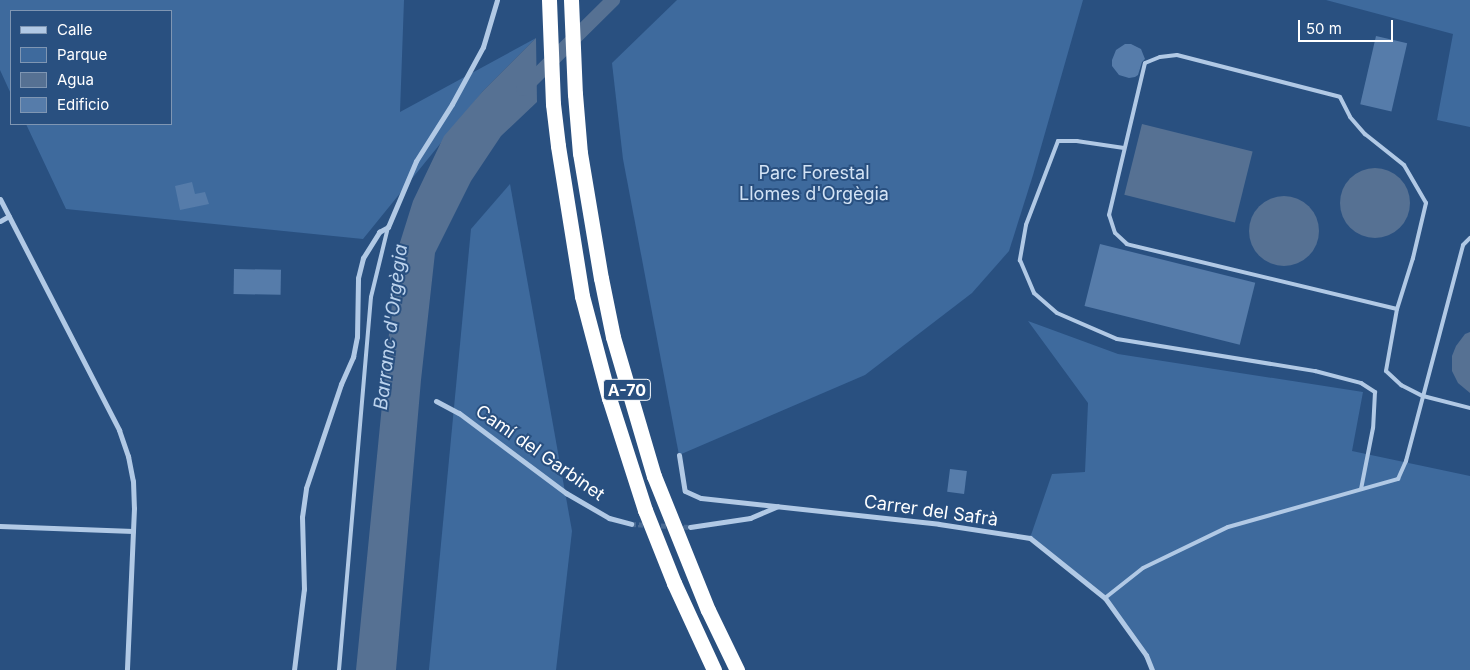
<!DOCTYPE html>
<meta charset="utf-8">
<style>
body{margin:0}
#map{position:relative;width:1470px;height:670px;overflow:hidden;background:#295080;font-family:Inter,sans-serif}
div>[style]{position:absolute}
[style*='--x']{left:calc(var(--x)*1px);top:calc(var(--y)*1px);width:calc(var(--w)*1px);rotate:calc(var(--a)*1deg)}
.green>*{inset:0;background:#3e6a9d}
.water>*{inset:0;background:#567193;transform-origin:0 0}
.round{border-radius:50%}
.canal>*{height:14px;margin:-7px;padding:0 7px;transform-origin:7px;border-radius:7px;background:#567193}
.building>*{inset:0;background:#567caa;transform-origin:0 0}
.minor-tunnel>*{height:5px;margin-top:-2.5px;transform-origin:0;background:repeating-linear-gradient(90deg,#496a93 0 5px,transparent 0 7.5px)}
.service>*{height:4px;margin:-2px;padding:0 2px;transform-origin:2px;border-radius:2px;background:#b1c9e5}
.minor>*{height:5px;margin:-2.5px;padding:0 2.5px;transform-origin:2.5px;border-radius:2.5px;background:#b1c9e5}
.motorway>*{height:15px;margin:-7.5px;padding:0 7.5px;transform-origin:7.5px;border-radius:7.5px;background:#fff}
span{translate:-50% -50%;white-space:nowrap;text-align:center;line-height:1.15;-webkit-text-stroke:4px #295080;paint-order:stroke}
.shield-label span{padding:1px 4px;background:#295080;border:1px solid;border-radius:4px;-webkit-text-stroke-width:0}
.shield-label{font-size:16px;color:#fff;font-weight:700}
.park-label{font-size:18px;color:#d3e3f5}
.street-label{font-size:18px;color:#fff}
.water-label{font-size:19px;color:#bcd3ed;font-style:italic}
.legend{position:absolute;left:10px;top:10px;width:162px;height:115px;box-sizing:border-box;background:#295080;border:1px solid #7f96b3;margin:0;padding:6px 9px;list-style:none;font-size:15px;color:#fff}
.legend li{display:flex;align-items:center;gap:10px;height:25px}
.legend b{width:25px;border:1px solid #7f96b3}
.scale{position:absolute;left:1298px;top:20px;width:95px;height:22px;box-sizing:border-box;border:2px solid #fff;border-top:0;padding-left:6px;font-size:15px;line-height:18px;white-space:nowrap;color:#fff;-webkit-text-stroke:4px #295080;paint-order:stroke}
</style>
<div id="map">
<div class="green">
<i style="clip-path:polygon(0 0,404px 0,400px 112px,536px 38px,483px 91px,363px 239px,66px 209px,26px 124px,171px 124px,171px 11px,11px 11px,11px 94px,0 70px)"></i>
<i style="clip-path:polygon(677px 0,1083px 0,1033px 175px,1009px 251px,972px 293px,865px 375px,679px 455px,623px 159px,612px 63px)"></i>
<i style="clip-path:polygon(1326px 0,1470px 0,1470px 127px,1437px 120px,1453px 34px)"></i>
<i style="clip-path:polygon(510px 184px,572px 531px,556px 670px,429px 670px,471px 229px)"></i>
<i style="clip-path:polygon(1028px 321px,1118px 354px,1363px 392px,1352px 451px,1470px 476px,1470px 670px,1152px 670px,1146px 655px,1105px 598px,1030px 538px,1052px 474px,1085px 472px,1088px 403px)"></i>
</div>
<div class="water">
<i style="clip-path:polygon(536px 38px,537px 102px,501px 136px,471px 181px,435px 253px,421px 380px,396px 670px,356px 670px,397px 252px,413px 201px,444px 136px,483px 91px)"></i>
<i style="left:1142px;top:124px;width:114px;height:73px;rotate:14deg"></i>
<i class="round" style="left:1340px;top:168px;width:70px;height:70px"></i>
<i class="round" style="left:1249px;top:196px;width:70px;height:70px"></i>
<i style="clip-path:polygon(1470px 332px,1470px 393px,1458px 383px,1452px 371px,1452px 356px,1456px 346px,1465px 334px)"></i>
</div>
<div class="canal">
<i style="--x:523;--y:89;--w:127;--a:-44.7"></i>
</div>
<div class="building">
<i style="left:1376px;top:36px;width:32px;height:70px;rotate:13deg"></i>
<i style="clip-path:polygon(1125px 44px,1131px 44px,1141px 49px,1145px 59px,1142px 62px,1138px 75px,1135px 77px,1129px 78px,1119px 75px,1112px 66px,1112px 60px,1116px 50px)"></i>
<i style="clip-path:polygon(192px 182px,195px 194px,205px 192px,209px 204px,180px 210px,175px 186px)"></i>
<i style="left:1100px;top:244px;width:160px;height:64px;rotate:14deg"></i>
<i style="left:234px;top:269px;width:47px;height:25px;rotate:1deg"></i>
<i style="left:950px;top:469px;width:17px;height:23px;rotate:7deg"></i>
</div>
<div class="minor-tunnel">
<i style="--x:631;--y:524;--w:59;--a:2.9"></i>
</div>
<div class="service">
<i style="--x:1124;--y:148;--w:48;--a:-171.5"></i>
<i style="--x:1077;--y:141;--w:19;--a:180"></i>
<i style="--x:1058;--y:141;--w:90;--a:110.9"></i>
<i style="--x:1026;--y:225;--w:36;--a:100"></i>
<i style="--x:1020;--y:260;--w:36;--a:67"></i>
<i style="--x:1034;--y:293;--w:30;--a:41"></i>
<i style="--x:1057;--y:313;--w:65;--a:23.4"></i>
<i style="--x:1117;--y:339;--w:201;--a:9.2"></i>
<i style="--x:1315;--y:371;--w:48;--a:14.6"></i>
<i style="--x:1361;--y:383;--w:17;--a:33"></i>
<i style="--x:1375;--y:392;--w:36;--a:93"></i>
<i style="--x:1373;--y:428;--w:62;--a:101.1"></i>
<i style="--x:1397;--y:309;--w:278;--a:-166.5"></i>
<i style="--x:1127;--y:244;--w:16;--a:-137"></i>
<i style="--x:1115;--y:233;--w:19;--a:-108"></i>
<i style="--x:1109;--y:215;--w:156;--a:-76.7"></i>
<i style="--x:1145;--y:63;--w:16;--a:-22"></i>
<i style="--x:1160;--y:57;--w:17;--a:-7"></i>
<i style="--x:1177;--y:55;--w:168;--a:14.4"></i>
<i style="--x:1340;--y:97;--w:22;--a:63"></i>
<i style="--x:1350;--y:117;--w:23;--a:49"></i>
<i style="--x:1365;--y:134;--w:50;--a:38.5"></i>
<i style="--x:1404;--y:165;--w:44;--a:59.9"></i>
<i style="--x:1426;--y:203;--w:57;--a:103.3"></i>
<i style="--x:1413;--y:258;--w:53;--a:107.4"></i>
<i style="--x:1397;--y:309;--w:63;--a:100.1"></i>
<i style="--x:1386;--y:371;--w:21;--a:43"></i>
<i style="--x:1401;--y:385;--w:25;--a:27"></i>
<i style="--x:1423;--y:396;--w:49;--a:14.3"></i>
<i style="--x:1105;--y:598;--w:48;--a:-38.3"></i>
<i style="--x:1143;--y:568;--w:94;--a:-25.8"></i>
<i style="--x:1228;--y:527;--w:177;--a:-15.8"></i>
<i style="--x:1398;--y:479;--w:20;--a:-66"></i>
<i style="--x:1406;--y:461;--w:223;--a:-75.2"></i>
<i style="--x:1463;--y:245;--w:10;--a:-45"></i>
<i style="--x:339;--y:670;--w:374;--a:-85.1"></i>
<i style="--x:371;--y:297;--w:72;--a:-76.3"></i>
</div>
<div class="minor">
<i style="--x:0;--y:199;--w:260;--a:62.7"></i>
<i style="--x:119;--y:430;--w:28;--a:71"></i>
<i style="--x:128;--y:456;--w:25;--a:79"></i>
<i style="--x:133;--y:481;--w:27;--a:88"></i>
<i style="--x:134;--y:508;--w:162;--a:92.5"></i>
<i style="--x:0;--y:221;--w:10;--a:-29"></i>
<i style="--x:436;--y:401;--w:26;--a:28"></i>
<i style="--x:459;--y:413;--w:134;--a:36.8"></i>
<i style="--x:566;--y:493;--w:50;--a:30.2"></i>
<i style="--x:609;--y:518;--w:23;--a:15"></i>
<i style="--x:679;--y:455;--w:36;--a:81"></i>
<i style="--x:685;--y:491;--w:17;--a:24"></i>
<i style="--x:701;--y:498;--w:239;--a:6.2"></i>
<i style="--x:939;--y:524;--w:92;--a:8.7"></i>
<i style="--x:1030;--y:538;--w:96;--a:38.7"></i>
<i style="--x:1105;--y:598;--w:70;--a:54.3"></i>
<i style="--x:1146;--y:655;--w:16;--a:68"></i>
<i style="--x:0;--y:526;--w:133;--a:2.2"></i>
<i style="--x:690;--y:527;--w:61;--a:-8.5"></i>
<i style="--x:750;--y:518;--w:30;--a:-23"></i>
<i style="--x:294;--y:670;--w:82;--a:-83"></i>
<i style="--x:304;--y:589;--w:72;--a:-91.6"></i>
<i style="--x:302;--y:517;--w:29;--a:-82"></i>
<i style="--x:306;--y:488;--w:110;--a:-71.4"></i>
<i style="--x:341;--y:384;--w:30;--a:-66"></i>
<i style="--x:353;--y:357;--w:20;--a:-79"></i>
<i style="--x:357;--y:337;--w:59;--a:-89"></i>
<i style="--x:358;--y:278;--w:21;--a:-76"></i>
<i style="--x:363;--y:258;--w:31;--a:-58"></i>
<i style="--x:379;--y:232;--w:10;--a:-29"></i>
<i style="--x:388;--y:227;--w:72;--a:-67"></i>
<i style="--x:416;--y:161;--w:67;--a:-57.7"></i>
<i style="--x:452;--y:104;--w:65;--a:-61.5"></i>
<i style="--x:483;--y:47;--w:49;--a:-73.4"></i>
</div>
<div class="motorway">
<i style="--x:549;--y:0;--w:104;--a:87.8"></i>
<i style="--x:553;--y:104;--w:42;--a:83.2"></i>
<i style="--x:558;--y:146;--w:152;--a:80.9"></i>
<i style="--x:582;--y:296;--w:106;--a:75.2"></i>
<i style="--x:609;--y:398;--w:118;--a:72.2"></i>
<i style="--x:645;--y:510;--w:79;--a:68.3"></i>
<i style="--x:674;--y:583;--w:96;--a:65.3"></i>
<i style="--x:571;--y:0;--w:94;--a:87.6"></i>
<i style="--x:575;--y:94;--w:59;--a:85.2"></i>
<i style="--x:580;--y:153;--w:127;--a:80.5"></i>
<i style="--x:601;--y:278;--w:60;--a:78.5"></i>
<i style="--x:613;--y:337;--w:145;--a:73.6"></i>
<i style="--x:654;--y:476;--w:144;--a:68.1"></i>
<i style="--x:708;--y:610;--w:67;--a:64.2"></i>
</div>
<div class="shield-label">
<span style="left:627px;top:390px">A-70</span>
</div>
<div class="park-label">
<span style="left:814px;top:184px">Parc Forestal<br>Llomes d'Orgègia</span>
</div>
<div class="street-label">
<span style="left:540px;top:453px;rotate:35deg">Camí del Garbinet</span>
<span style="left:931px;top:511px;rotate:8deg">Carrer del Safrà</span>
</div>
<div class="water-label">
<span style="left:391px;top:327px;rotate:-83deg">Barranc d'Orgègia</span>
</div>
<ul class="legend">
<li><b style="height:6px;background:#b1c9e5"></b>Calle</li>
<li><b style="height:14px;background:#3e6a9d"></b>Parque</li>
<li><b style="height:14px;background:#567193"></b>Agua</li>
<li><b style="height:14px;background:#567caa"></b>Edificio</li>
</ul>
<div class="scale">50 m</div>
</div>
